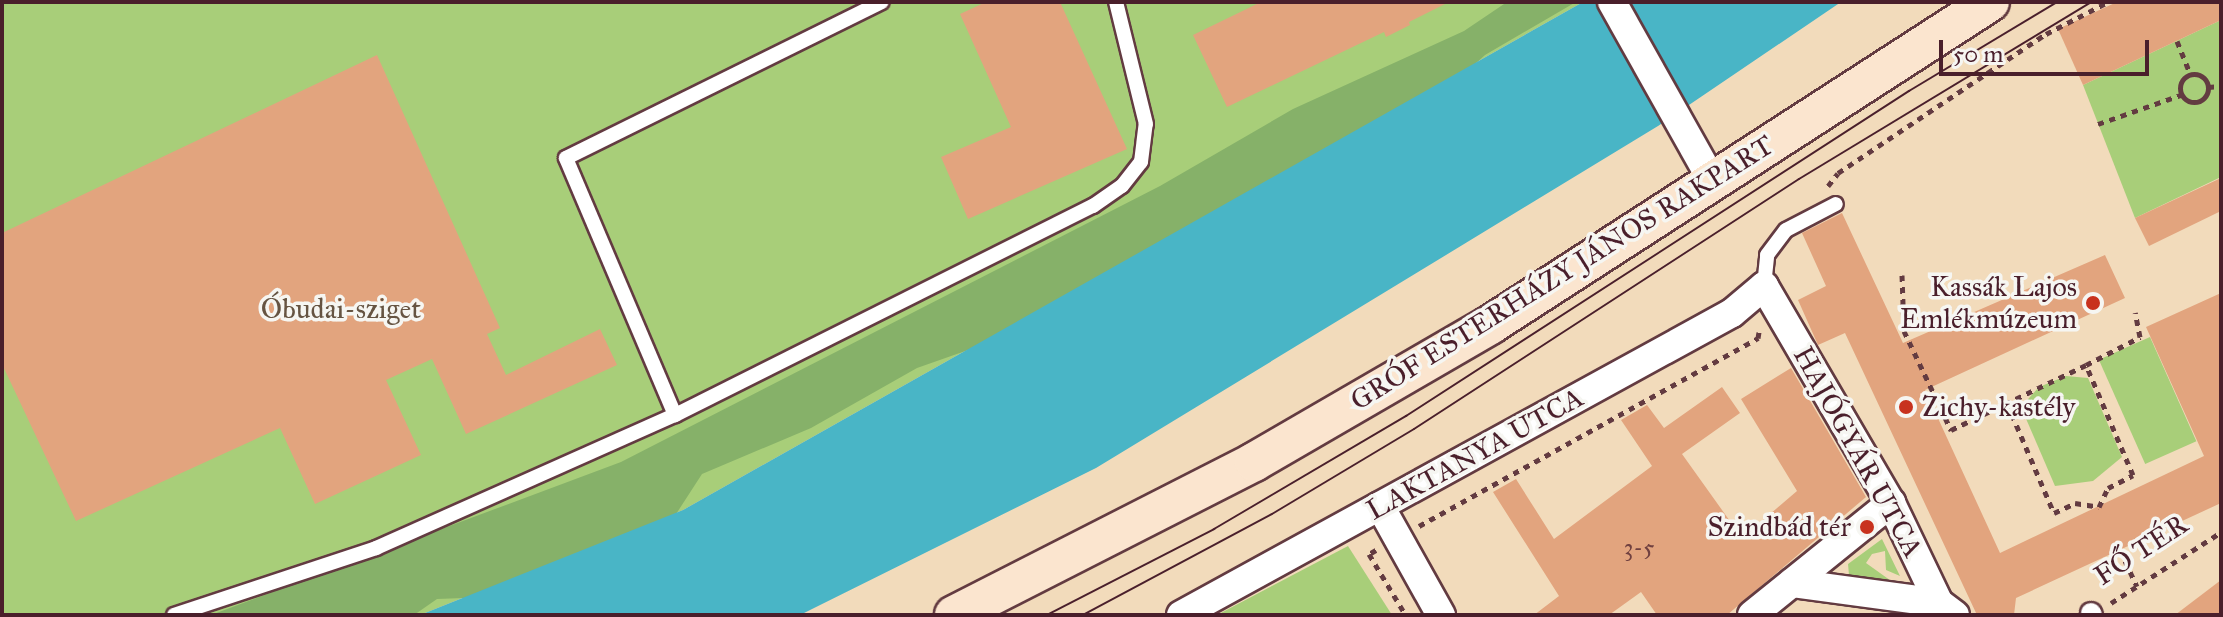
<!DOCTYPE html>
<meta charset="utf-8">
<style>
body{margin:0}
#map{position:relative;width:2223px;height:617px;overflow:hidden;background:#f2dbbb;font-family:"IM FELL Great Primer",serif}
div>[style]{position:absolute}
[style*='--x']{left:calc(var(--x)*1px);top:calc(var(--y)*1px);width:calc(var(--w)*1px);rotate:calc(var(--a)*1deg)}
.green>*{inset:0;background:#a8ce79;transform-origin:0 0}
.forest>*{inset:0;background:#86b169}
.water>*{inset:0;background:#49b5c6}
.building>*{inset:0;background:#e2a47e}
.path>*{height:5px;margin-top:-2.5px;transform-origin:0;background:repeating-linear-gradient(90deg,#633b41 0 6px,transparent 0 12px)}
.path>.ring{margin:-2.5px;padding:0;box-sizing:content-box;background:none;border:5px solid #633b41;border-radius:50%}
.roads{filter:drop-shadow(2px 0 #633b41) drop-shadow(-2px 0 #633b41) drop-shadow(0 2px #633b41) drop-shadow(0 -2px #633b41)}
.service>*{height:14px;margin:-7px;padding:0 7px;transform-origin:7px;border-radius:7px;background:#fff}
.pedestrian>*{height:20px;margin:-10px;padding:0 10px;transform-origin:10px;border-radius:10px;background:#fff}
.minor>*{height:28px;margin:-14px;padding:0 14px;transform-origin:14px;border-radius:14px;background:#fff}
.secondary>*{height:38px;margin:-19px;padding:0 19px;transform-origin:19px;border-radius:19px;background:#fbe5cf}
.tram>*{height:2px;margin:-1px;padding:0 1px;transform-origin:1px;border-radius:1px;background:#4a1f2b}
.dots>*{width:22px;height:22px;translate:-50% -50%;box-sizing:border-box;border:4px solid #f6f6f2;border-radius:50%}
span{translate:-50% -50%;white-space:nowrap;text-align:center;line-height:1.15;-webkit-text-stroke:7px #f6f6f2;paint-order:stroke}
.number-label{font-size:24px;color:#704040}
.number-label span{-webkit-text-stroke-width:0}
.street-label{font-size:28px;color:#4a1f2b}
.poi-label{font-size:28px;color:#4a1f2b}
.right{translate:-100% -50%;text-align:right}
.left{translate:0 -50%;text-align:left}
.park-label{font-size:28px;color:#665442}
.frame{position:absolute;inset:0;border:4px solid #4a1f2b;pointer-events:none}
.scale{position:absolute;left:1939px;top:40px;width:210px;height:36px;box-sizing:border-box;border:4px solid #4a1f2b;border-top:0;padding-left:10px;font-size:24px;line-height:28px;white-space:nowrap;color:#4a1f2b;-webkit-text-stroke:6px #f6f6f2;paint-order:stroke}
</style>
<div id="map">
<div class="green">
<i style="clip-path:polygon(2px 2px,1583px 2px,683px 510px,420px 615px,2px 615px)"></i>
<i style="clip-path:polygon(2221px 20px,2221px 177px,2135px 218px,2083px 85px)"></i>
<i style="left:2150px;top:337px;width:114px;height:56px;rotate:66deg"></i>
<i style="clip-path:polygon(2066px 376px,2088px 378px,2122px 457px,2093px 481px,2055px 486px,2021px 407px,2039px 387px)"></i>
<i style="clip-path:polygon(1882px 539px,1900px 576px,1886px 570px,1885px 551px,1872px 554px,1866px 563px,1894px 583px,1849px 575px,1848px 564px)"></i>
<i style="clip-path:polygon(1348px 546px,1392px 615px,1217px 615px)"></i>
</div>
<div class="forest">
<i style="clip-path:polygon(1507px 2px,1576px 2px,1485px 55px,1441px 95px,1068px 315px,917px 368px,811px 428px,702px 474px,645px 562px,518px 596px,437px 599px,414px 615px,211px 615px,621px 462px,1160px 186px,1293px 109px,1464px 31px)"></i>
</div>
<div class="water">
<i style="clip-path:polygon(1583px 2px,1841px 2px,1658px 126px,1096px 468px,800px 615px,420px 615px,683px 510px)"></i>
</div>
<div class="building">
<i style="clip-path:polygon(986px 2px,1060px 2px,1127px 149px,968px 219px,941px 157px,1011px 127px,960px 14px)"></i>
<i style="clip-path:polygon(1261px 2px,1449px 2px,1409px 22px,1410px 25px,1386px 37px,1384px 32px,1227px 107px,1193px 35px)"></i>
<i style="clip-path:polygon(2117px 2px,2221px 2px,2221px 20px,2083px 85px,2058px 29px)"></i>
<i style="clip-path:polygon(377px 55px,500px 328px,487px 334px,506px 375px,600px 329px,617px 365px,466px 434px,432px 359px,386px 380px,421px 455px,315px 504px,280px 428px,76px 521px,2px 364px,2px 233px)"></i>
<i style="clip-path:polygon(2221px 178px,2221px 211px,2149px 246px,2135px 218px)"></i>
<i style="clip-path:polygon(1842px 213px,1903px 343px,2105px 255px,2125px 298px,1925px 390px,2000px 553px,2204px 456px,2146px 327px,2221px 293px,2221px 503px,2016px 598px,2014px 615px,1977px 615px,1845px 333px,1818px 345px,1798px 300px,1826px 286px,1802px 233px)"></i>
<i style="clip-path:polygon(1791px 368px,1866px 497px,1727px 615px,1657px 615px,1641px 592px,1609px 615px,1534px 615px,1559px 596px,1493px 492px,1516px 479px,1554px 539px,1652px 466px,1621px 420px,1647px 405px,1664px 428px,1722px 387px,1740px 413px,1682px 454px,1742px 538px,1797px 491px,1741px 399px)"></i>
<i style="clip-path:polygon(2221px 580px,2221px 615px,2175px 615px)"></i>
</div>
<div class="path">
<i style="--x:2177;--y:41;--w:35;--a:68"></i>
<i class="ring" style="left:2180px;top:74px;width:23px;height:23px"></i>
<i style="--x:2208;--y:87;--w:13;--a:-4"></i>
<i style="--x:2098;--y:124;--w:88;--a:-19.3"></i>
<i style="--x:1828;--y:186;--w:16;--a:-52"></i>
<i style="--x:1838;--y:173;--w:250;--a:-33.8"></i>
<i style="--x:2046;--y:34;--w:70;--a:-27.3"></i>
<i style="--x:1902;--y:275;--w:56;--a:88"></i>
<i style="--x:1904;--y:331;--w:110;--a:64.6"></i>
<i style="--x:1951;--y:430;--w:62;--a:-25.7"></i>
<i style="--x:2086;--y:365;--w:88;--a:154.3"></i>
<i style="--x:2007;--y:403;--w:120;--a:66.9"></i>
<i style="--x:2054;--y:513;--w:23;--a:-25"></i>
<i style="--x:2075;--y:503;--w:24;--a:9"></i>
<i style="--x:2099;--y:507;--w:21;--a:-65"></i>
<i style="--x:2108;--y:488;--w:28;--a:-27"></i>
<i style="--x:2133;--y:475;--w:120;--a:-113.1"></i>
<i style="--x:2086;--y:365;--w:61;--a:-27.4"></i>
<i style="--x:2140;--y:337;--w:25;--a:-101"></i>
<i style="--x:1419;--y:526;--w:388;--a:-29"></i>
<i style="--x:1758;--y:338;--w:6;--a:-81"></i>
<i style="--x:1376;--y:550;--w:8;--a:150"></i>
<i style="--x:1369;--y:554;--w:70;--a:59"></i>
<i style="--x:2120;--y:550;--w:40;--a:65"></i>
<i style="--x:2111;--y:603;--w:131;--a:-32.8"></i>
</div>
<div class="roads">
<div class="service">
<i style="--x:1764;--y:286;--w:31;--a:-84"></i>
<i style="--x:1767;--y:255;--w:31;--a:-53"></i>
<i style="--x:1786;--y:230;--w:56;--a:-27.5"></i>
<i style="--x:675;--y:415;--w:279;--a:-113"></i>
<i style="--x:566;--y:158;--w:352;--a:-26.3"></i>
<i style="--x:174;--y:615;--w:213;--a:-18.3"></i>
<i style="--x:376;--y:548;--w:327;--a:-24"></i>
<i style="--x:675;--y:415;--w:467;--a:-26.6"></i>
<i style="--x:1093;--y:206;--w:35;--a:-35"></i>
<i style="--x:1122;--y:186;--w:31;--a:-52"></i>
<i style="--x:1141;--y:162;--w:38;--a:-83"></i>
<i style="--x:1146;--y:124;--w:126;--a:-103.8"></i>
</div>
<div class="pedestrian">
<i style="--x:2091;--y:613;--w:2;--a:63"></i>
</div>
<div class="minor">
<i style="--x:1612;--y:2;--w:204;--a:60.7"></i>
<i style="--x:1380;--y:506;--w:125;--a:60.8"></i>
<i style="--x:1792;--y:583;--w:148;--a:7.7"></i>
<i style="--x:1181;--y:615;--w:628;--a:-28.73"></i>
<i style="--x:1732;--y:313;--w:42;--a:-40.2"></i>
<i style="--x:1764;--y:286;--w:251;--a:59.7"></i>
<i style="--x:1891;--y:503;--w:111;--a:64.4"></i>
<i style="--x:1939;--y:603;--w:20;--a:37"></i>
<i style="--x:1752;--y:615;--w:179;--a:-38.9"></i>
</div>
<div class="secondary">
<i style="--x:954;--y:615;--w:337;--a:-27"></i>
<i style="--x:1254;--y:462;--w:273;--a:-30.1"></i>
<i style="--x:1490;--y:325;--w:595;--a:-32.86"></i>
</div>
</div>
<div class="tram">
<i style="--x:1047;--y:615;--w:188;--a:-27.2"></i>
<i style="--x:1214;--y:529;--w:223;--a:-30.5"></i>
<i style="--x:1406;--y:416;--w:599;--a:-32.87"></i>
<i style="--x:1909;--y:91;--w:173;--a:-31"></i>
<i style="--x:1083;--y:615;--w:214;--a:-28.1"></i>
<i style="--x:1272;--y:514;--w:165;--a:-30.9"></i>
<i style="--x:1414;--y:429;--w:459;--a:-33"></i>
<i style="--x:1799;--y:179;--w:341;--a:-31.2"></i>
</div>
<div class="dots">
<i style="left:2093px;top:303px;background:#c8321e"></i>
<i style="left:1906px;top:407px;background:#c8321e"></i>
<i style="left:1867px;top:527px;background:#c8321e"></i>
</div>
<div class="number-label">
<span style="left:1639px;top:548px">3-5</span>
</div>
<div class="street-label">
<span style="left:1562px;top:273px;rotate:-32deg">GRÓF ESTERHÁZY JÁNOS RAKPART</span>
<span style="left:1858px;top:452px;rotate:61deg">HAJÓGYÁR UTCA</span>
<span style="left:1475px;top:454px;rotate:-29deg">LAKTANYA UTCA</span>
<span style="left:2141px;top:550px;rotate:-33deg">FŐ TÉR</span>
</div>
<div class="poi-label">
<span class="right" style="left:2077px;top:303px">Kassák Lajos<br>Emlékmúzeum</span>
<span class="left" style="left:1922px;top:407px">Zichy-kastély</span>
<span class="right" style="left:1851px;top:527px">Szindbád tér</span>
</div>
<div class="park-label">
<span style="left:341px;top:309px">Óbudai-sziget</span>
</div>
<div class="frame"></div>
<div class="scale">50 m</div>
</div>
